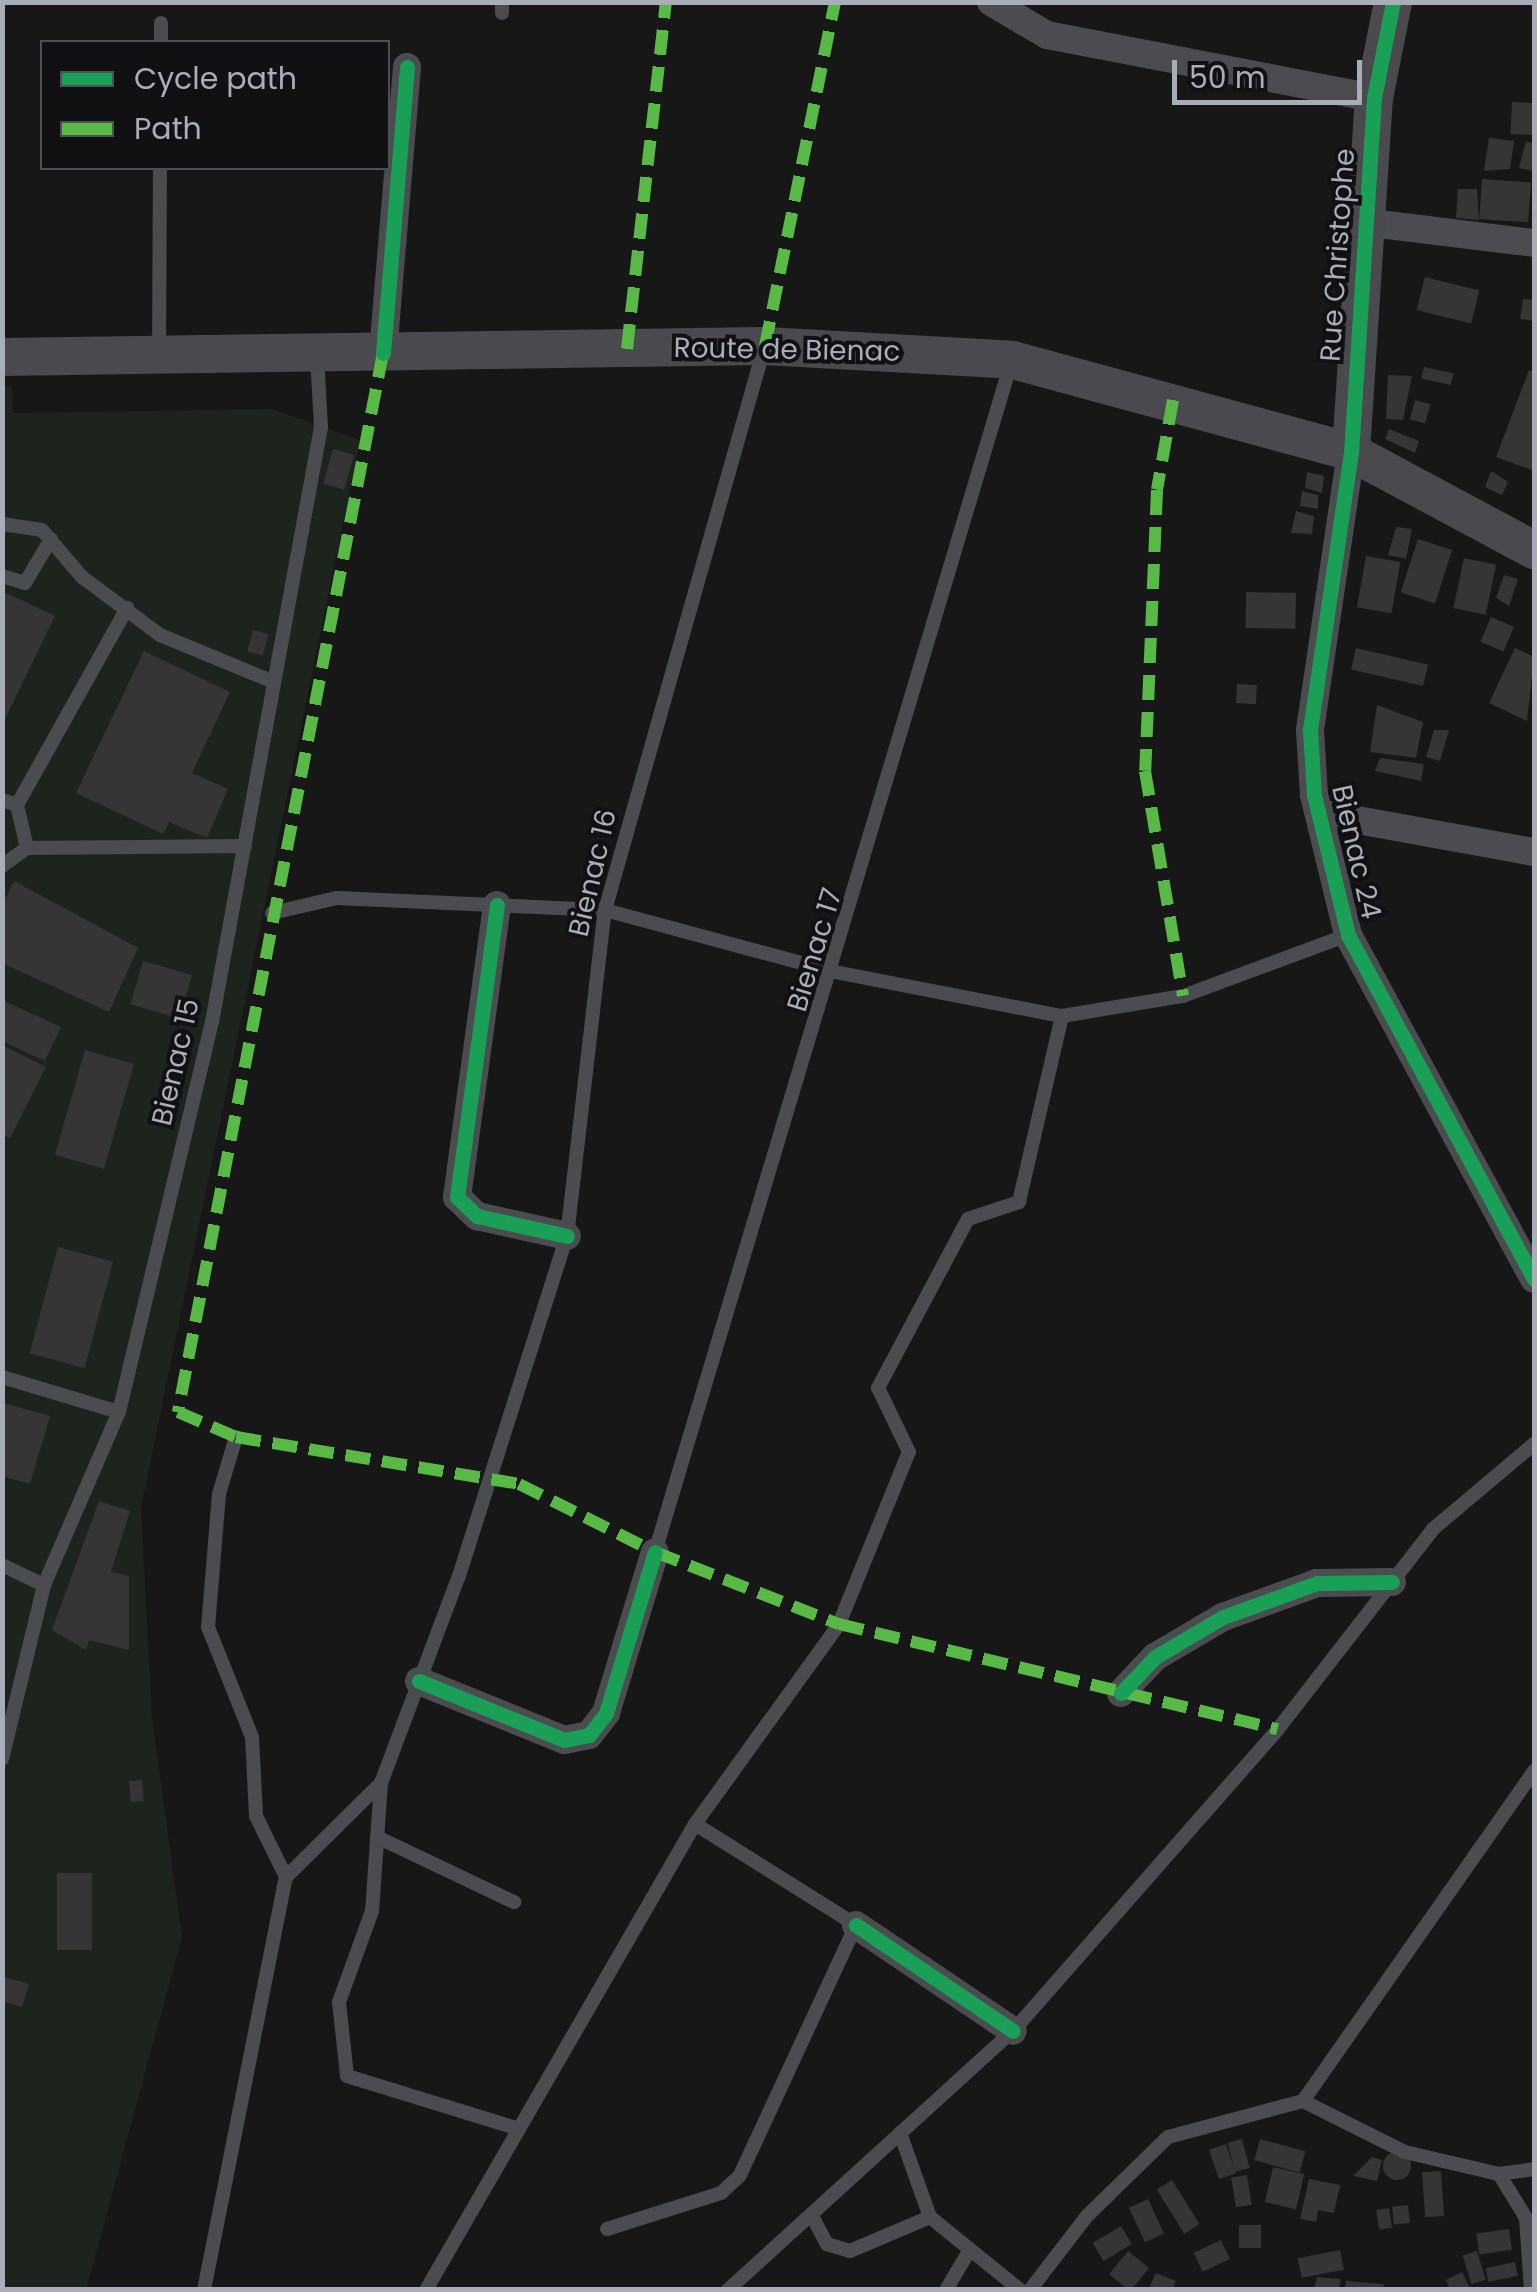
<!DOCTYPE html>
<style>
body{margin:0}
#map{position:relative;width:1537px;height:2292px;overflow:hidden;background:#171717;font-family:Poppins,sans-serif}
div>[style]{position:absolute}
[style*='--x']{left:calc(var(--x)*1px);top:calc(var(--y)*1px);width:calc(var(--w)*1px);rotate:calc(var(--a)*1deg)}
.green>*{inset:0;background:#1d241e}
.building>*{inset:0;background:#353536;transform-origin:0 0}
.round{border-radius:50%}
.lane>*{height:14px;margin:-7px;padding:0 7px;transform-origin:7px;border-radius:7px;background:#4b4c50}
.street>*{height:28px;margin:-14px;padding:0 14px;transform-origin:14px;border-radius:14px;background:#4b4c50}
.secondary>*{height:38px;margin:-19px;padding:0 19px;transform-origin:19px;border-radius:19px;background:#4a4a4e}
.quiet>*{height:12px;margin-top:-6px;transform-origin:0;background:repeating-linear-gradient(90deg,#58b947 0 25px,transparent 0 37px)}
.cycleway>*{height:15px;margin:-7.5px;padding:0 7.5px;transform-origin:7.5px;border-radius:7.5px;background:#1a9f57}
span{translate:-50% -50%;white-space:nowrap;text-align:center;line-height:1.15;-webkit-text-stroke:8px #111113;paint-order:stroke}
.street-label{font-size:28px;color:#a8adb8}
.frame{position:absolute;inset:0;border:5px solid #a8adb8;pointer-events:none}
.legend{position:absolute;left:40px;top:40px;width:350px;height:130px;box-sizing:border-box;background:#111113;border:2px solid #4d4f55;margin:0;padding:12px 18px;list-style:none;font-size:30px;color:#a8adb8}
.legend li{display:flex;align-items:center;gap:20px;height:50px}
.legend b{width:50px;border:2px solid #4d4f55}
.scale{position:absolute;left:1172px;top:60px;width:190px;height:45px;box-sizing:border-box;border:5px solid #a8adb8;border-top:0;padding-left:12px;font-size:30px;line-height:35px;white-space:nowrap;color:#a8adb8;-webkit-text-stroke:8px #111113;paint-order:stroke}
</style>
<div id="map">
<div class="green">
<i style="clip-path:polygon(2px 387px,12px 387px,13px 413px,272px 409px,360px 440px,141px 1508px,152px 1718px,182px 1937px,86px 2290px,2px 2289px)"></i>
</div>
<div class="building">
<i style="left:1512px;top:102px;width:22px;height:32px;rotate:3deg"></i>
<i style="clip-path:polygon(1489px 138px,1514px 141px,1510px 169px,1484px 171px)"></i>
<i style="clip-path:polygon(1526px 141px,1534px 144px,1534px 171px,1519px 168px)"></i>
<i style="left:1482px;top:179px;width:49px;height:40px;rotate:4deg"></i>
<i style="clip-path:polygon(1458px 189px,1477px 189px,1479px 220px,1456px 218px)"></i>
<i style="left:1425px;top:277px;width:56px;height:34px;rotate:14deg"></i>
<i style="clip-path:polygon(1523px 299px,1534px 300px,1534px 321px,1520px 319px)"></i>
<i style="left:1424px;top:367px;width:30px;height:12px;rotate:12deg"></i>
<i style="clip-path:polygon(1529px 370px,1534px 372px,1534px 471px,1496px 457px)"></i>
<i style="clip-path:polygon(1388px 375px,1412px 376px,1403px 420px,1386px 419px)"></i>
<i style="left:1415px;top:400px;width:16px;height:20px;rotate:15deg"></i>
<i style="clip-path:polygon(1389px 429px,1419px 441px,1415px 453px,1385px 439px)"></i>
<i style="left:333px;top:449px;width:22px;height:36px;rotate:16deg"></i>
<i style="clip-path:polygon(1491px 471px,1508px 482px,1502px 495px,1485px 487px)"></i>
<i style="clip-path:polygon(1307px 472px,1324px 476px,1322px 493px,1305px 488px)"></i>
<i style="clip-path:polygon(1302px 491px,1318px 495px,1318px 509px,1300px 506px)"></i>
<i style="clip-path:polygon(1296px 511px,1314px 516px,1312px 534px,1291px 533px)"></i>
<i style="clip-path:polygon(1396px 527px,1412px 529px,1406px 559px,1388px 555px)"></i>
<i style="left:1418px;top:539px;width:36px;height:56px;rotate:18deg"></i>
<i style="left:1366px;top:556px;width:35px;height:52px;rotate:10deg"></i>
<i style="left:1464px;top:558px;width:33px;height:51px;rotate:12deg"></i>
<i style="clip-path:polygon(1504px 575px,1518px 579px,1509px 606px,1496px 598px)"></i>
<i style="clip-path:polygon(2px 591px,55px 616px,2px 725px)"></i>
<i style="left:1246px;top:592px;width:50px;height:36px;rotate:1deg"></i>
<i style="left:1491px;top:617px;width:25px;height:27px;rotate:23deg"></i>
<i style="left:253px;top:630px;width:16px;height:22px;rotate:15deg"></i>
<i style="left:1356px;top:648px;width:74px;height:22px;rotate:13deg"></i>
<i style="clip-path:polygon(1515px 648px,1534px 657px,1527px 721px,1489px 703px)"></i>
<i style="clip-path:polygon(144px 651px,230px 692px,192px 773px,228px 789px,207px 838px,169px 822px,163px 834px,76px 793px)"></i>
<i style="left:1237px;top:684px;width:20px;height:19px;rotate:3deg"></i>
<i style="clip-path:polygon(1377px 705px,1423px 722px,1416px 758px,1370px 752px)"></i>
<i style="clip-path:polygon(1434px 730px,1449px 730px,1440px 761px,1426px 757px)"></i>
<i style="clip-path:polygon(1380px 758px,1424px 764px,1421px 781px,1375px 771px)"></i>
<i style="clip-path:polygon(14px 881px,138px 948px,109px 1012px,2px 963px,2px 905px)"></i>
<i style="left:143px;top:961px;width:51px;height:45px;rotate:16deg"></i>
<i style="clip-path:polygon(2px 1000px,61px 1027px,45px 1061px,2px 1041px)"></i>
<i style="clip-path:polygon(2px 1045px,46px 1067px,10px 1138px,2px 1134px)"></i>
<i style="left:85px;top:1050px;width:51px;height:109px;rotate:16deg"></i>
<i style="left:58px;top:1247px;width:57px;height:110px;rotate:15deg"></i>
<i style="clip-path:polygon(4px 1403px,50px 1416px,30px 1484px,2px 1476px)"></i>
<i style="clip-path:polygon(99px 1501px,130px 1511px,111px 1572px,129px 1576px,129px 1650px,89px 1640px,86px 1650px,52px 1630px)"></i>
<i style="left:142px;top:1780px;width:21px;height:13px;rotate:85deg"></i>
<i style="left:57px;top:1873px;width:35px;height:77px"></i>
<i style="clip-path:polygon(2px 1976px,29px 1984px,22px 2007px,2px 2001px)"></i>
<i style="left:1242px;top:2139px;width:30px;height:15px;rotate:75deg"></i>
<i style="left:1260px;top:2139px;width:47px;height:22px;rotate:15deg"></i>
<i style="left:1226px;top:2144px;width:31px;height:18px;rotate:71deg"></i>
<i class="round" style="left:1383px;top:2152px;width:28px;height:28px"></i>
<i style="clip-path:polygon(1372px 2157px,1382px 2160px,1377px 2181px,1353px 2176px)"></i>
<i style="left:1273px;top:2167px;width:32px;height:36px;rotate:13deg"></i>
<i style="left:1441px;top:2171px;width:45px;height:19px;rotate:86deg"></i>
<i style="left:1247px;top:2175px;width:30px;height:16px;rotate:81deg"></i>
<i style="clip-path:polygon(1309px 2179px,1340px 2185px,1334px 2213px,1318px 2210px,1316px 2222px,1300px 2219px)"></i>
<i style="left:1172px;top:2180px;width:52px;height:18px;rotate:58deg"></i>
<i style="left:1148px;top:2199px;width:38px;height:21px;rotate:65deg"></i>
<i style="left:1408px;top:2205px;width:18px;height:16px;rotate:84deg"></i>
<i style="left:1389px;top:2208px;width:20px;height:13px;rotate:81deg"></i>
<i style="left:1239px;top:2225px;width:22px;height:23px"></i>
<i style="left:1121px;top:2226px;width:21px;height:33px;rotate:59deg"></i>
<i style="left:1509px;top:2229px;width:21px;height:33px;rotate:82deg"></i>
<i style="left:1221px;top:2240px;width:21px;height:30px;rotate:65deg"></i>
<i style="left:1340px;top:2250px;width:20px;height:43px;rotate:79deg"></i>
<i style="left:1128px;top:2251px;width:27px;height:30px;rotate:39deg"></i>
<i style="left:1477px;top:2251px;width:30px;height:15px;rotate:73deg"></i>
<i style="left:1515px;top:2262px;width:14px;height:30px;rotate:78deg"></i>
<i style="clip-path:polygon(1462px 2272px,1470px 2288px,1450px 2290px,1446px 2280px)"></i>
<i style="clip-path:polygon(1156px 2273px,1176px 2281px,1172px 2290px,1148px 2290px)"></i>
<i style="clip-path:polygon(1317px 2277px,1341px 2279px,1339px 2290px,1314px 2290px)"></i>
<i style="clip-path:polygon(1346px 2281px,1384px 2284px,1383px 2290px,1345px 2290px)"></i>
</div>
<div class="lane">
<i style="--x:502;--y:13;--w:11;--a:-90"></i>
<i style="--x:161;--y:42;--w:19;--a:-90"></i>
<i style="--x:159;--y:352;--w:184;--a:-89.7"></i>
<i style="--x:2;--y:524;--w:40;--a:8.5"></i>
<i style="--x:42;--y:530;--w:62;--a:49.6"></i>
<i style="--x:82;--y:577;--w:97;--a:36.6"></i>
<i style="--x:160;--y:635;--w:123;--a:22.4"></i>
<i style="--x:2;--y:576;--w:24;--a:17"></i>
<i style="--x:25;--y:583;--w:51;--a:-59.4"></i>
<i style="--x:2;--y:800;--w:16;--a:18"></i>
<i style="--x:17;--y:805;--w:44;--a:76.9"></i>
<i style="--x:27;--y:848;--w:218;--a:-0.5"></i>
<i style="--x:17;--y:805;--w:226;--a:-60.8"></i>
<i style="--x:2;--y:866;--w:31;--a:-36"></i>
<i style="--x:272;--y:913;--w:67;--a:-13"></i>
<i style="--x:337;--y:898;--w:268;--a:2.6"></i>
<i style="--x:605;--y:910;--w:238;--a:15.1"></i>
<i style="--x:835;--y:972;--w:231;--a:11"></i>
<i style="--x:1062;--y:1016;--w:123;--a:-9.4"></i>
<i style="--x:1183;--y:996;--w:176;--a:-20.3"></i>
<i style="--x:2;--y:1377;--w:122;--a:16.7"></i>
<i style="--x:236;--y:1437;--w:59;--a:106.6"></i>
<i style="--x:219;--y:1494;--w:133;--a:94.7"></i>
<i style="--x:208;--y:1627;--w:118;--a:68.2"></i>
<i style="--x:252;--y:1737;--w:79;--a:87.1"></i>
<i style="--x:256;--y:1816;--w:68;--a:63.8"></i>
<i style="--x:655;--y:1552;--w:1244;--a:-73.33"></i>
<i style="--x:2;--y:1565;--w:47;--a:25.5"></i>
<i style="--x:2;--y:1759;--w:179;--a:-76.4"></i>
<i style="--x:44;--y:1585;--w:189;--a:-66.6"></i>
<i style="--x:119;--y:1412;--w:401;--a:-76.6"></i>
<i style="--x:212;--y:1022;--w:605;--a:-79.62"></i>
<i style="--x:321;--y:427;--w:71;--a:-93.2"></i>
<i style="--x:381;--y:1783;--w:128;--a:94"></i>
<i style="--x:372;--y:1911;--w:97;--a:109.9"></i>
<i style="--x:339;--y:2002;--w:74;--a:83.8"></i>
<i style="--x:347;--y:2076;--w:180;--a:17.1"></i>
<i style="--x:377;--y:1837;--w:152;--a:25.4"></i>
<i style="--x:1303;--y:2101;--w:403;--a:-55"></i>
<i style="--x:900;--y:2133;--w:89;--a:70.3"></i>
<i style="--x:930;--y:2217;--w:116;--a:39"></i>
<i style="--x:812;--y:2216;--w:32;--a:62"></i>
<i style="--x:827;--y:2244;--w:24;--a:17"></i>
<i style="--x:850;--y:2251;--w:87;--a:-23"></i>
<i style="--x:607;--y:2229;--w:120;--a:-17.5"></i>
<i style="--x:721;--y:2193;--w:26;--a:-43"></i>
<i style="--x:740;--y:2175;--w:276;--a:-65.1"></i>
<i style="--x:856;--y:1925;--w:190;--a:-147.9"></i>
<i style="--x:204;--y:2290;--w:421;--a:-78.8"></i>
<i style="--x:286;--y:1877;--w:134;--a:-44.7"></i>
<i style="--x:381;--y:1783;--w:221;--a:-69.4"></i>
<i style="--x:459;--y:1576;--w:357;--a:-72.4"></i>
<i style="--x:567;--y:1236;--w:328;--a:-83.4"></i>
<i style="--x:605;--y:910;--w:584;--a:-74.2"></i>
<i style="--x:426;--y:2290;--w:538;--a:-60"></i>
<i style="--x:695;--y:1824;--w:246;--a:-54.2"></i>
<i style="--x:839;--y:1624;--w:186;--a:-67.9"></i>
<i style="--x:909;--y:1452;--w:71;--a:-115.8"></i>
<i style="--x:878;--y:1388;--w:191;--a:-62"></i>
<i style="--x:968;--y:1219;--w:54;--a:-18.4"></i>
<i style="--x:1019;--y:1202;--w:191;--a:-77"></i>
<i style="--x:728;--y:2290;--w:385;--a:-42.3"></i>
<i style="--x:1013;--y:2031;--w:402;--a:-48.7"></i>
<i style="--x:1278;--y:1729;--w:253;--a:-52.2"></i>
<i style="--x:1433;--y:1529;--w:132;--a:-40.1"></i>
<i style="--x:946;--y:2290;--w:43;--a:-59.3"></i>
<i style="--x:1030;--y:2290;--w:93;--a:-52.4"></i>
<i style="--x:1087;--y:2216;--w:113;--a:-44.3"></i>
<i style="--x:1168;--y:2137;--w:140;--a:-14.9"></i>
<i style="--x:1303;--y:2101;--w:114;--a:26.6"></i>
<i style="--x:1405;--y:2152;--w:97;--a:13.2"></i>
<i style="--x:1531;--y:2290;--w:72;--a:-94"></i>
<i style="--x:1526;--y:2218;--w:52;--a:-121.5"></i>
<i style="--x:1499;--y:2174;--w:35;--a:-8"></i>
</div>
<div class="street">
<i style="--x:991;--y:2;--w:65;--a:30.5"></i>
<i style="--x:1047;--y:35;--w:333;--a:10.9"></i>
<i style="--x:1363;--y:222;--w:172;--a:7"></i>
<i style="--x:383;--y:353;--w:287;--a:-85.2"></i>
<i style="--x:1351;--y:452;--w:281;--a:98.4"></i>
<i style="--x:1310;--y:730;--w:65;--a:86.5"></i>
<i style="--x:1314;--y:795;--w:144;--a:76.3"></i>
<i style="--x:1348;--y:935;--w:391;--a:61.6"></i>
<i style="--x:1319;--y:813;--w:219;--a:10.3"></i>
<i style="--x:497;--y:905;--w:295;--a:97.8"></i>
<i style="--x:457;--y:1197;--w:28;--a:44"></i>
<i style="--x:477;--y:1216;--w:92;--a:12.5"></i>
<i style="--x:419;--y:1681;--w:157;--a:22.1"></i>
<i style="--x:564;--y:1740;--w:25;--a:-11"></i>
<i style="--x:589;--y:1735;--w:28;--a:-52"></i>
<i style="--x:606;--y:1713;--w:168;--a:-73.1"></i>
<i style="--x:1121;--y:1693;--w:50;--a:-46.6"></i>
<i style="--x:1155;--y:1657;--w:79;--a:-30.5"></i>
<i style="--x:1223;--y:1617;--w:100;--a:-19.9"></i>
<i style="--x:1317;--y:1583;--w:75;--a:-0.8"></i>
<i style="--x:856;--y:1925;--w:189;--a:34"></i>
</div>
<div class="secondary">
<i style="--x:2;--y:357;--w:763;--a:-0.83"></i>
<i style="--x:765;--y:346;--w:248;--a:3.2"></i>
<i style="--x:1013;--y:360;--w:350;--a:15.2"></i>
<i style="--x:1351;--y:452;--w:208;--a:28.2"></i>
<i style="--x:1351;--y:452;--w:355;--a:-86.3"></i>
<i style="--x:1374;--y:98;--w:98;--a:-78.8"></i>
</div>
<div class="quiet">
<i style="--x:765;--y:346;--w:351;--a:-78.5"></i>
<i style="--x:627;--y:349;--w:349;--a:-83.6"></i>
<i style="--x:383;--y:353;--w:1079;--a:100.96"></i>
<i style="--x:178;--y:1412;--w:63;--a:23.3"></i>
<i style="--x:236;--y:1437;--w:287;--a:9.4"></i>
<i style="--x:519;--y:1484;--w:152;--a:26.6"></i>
<i style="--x:655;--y:1552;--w:198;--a:21.4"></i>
<i style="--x:839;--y:1624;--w:451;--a:13.5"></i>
<i style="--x:1173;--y:400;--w:91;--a:100.1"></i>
<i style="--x:1157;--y:490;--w:281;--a:92.4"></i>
<i style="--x:1145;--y:771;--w:228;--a:80.4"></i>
</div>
<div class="cycleway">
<i style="--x:1393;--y:2;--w:98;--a:101.2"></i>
<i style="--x:1374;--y:98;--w:355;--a:93.7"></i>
<i style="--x:1351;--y:452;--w:281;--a:98.4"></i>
<i style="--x:1310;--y:730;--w:65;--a:86.5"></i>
<i style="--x:1314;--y:795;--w:144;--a:76.3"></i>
<i style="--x:1348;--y:935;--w:391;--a:61.6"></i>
<i style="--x:383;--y:353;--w:287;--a:-85.2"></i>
<i style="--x:497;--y:905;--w:295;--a:97.8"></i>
<i style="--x:457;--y:1197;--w:28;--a:44"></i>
<i style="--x:477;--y:1216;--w:92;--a:12.5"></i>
<i style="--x:419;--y:1681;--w:157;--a:22.1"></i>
<i style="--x:564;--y:1740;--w:25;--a:-11"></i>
<i style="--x:589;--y:1735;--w:28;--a:-52"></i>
<i style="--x:606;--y:1713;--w:168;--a:-73.1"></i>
<i style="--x:1121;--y:1693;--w:50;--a:-46.6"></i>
<i style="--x:1155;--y:1657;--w:79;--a:-30.5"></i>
<i style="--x:1223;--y:1617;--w:100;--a:-19.9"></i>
<i style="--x:1317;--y:1583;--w:75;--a:-0.8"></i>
<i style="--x:856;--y:1925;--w:189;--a:34"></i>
</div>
<div class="street-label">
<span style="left:1338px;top:255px;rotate:-86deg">Rue Christophe</span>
<span style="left:787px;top:350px;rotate:1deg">Route de Bienac</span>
<span style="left:1356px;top:852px;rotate:77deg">Bienac 24</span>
<span style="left:593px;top:873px;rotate:-77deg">Bienac 16</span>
<span style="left:815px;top:950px;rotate:-73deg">Bienac 17</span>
<span style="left:176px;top:1062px;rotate:-77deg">Bienac 15</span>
</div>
<div class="frame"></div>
<ul class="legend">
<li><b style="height:12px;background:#1a9f57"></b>Cycle path</li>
<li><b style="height:12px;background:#58b947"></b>Path</li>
</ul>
<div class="scale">50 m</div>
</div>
